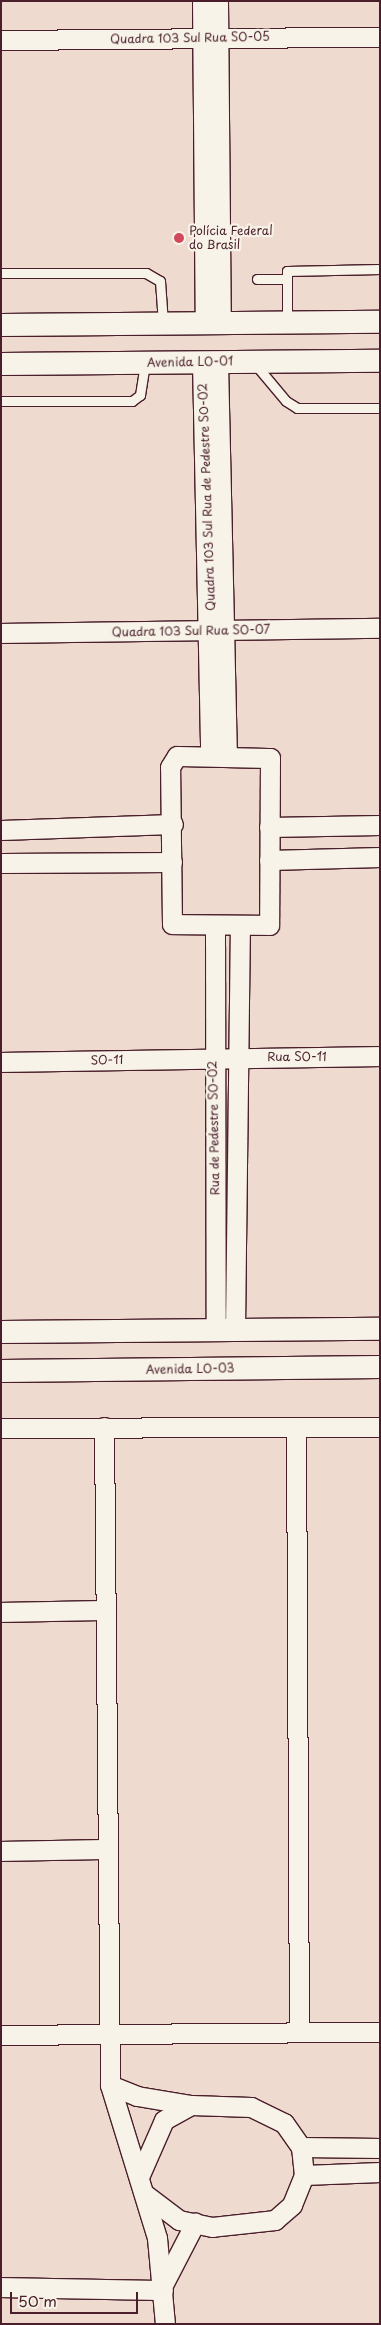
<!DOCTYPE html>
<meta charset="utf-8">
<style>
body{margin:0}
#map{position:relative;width:381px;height:2325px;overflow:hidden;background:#efdad0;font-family:"Playpen Sans",sans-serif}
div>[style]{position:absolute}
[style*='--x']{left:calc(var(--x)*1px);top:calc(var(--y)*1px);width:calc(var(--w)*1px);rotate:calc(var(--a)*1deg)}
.roads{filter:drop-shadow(1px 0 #4a1f2b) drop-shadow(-1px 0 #4a1f2b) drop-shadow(0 1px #4a1f2b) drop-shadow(0 -1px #4a1f2b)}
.service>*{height:9px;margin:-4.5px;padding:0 4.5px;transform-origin:4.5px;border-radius:4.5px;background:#f7f3e8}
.minor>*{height:19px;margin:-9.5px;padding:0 9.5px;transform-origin:9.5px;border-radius:9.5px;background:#f7f3e8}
.tertiary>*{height:22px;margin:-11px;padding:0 11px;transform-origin:11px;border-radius:11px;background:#f7f3e8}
.dots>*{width:14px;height:14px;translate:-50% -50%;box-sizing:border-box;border:2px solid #f7f3e8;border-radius:50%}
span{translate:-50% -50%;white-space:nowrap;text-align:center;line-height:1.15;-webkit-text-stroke:4.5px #f7f3e8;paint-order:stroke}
.street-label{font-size:12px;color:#4a1f2b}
.poi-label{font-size:12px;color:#4a1f2b}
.left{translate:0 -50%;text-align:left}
.frame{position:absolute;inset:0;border:2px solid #4a1f2b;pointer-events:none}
.scale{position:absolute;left:10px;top:2292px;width:128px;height:22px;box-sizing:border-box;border:2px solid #4a1f2b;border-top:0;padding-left:6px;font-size:15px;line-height:18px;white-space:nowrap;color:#4a1f2b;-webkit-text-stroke:4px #f7f3e8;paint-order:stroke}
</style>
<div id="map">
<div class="roads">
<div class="service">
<i style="--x:1;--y:273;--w:145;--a:0"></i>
<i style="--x:146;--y:273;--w:16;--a:30"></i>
<i style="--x:160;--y:281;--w:42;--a:85.9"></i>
<i style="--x:257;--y:279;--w:30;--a:0"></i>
<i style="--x:287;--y:323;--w:52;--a:-90"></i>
<i style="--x:287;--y:271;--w:93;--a:-1.2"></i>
<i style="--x:255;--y:364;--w:48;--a:50"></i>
<i style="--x:286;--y:401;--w:13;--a:32"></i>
<i style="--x:297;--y:408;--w:83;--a:0"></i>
<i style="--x:1;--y:401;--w:131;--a:0"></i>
<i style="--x:132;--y:401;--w:10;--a:-37"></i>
<i style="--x:140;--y:395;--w:31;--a:-81"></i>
</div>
<div class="minor">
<i style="--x:202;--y:1;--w:322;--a:89.5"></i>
<i style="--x:218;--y:1;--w:322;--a:89.5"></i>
<i style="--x:1;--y:40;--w:379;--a:-0.5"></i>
<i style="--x:202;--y:362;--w:393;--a:88.8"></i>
<i style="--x:218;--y:362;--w:394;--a:88.7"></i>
<i style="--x:1;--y:633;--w:379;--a:-0.8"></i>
<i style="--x:177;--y:756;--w:93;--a:1.2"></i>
<i style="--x:270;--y:758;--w:167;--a:90.3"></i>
<i style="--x:269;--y:925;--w:97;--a:-179.4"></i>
<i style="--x:172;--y:924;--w:157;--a:-90.7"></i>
<i style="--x:170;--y:767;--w:13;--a:-58"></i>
<i style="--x:269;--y:827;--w:111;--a:-1"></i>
<i style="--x:1;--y:830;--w:172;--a:-2"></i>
<i style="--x:269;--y:860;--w:111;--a:-1.5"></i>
<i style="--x:1;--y:863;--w:171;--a:-0.3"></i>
<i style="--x:215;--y:926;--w:404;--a:89.9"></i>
<i style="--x:1;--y:1062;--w:379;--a:-0.9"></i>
<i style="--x:235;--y:1329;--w:403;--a:-89.3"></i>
<i style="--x:104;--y:1427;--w:658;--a:89.48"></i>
<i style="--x:110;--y:2085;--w:160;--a:72.9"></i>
<i style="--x:157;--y:2238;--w:86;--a:84.7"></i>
<i style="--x:1;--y:1428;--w:379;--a:-0.2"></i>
<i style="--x:296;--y:1428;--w:604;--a:89.72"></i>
<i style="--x:1;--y:1612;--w:105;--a:-1.1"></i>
<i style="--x:1;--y:1851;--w:106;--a:-1.1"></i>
<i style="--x:1;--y:2035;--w:379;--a:-0.5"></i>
<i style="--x:110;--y:2085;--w:29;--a:22"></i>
<i style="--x:137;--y:2096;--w:55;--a:9.5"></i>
<i style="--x:301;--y:2147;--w:79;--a:0.7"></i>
<i style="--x:304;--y:2175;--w:76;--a:-2.3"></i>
<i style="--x:139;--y:2177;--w:62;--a:-66.3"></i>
<i style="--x:164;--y:2120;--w:31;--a:-29"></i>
<i style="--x:191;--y:2105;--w:60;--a:1.9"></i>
<i style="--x:251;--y:2107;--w:37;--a:26"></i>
<i style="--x:284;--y:2123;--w:29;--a:55"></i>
<i style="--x:301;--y:2147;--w:28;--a:84"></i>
<i style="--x:304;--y:2175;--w:32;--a:112"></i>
<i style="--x:292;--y:2205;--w:23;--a:139"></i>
<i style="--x:275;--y:2220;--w:63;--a:173.7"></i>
<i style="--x:212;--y:2227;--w:34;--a:-168"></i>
<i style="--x:179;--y:2220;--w:41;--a:-142.9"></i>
<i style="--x:164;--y:2283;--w:68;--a:-62.7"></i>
<i style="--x:1;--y:2287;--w:162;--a:1.1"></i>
</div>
<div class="tertiary">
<i style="--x:1;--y:325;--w:379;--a:-0.5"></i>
<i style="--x:1;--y:364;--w:379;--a:-0.5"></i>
<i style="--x:1;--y:1332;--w:379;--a:-0.5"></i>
<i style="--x:1;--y:1371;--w:379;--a:-0.6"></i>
</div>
</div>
<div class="dots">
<i style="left:179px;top:238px;background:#d1495b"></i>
</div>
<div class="street-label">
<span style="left:190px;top:38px;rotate:-1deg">Quadra 103 Sul Rua SO-05</span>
<span style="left:190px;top:362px;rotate:-1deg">Avenida LO-01</span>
<span style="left:207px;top:497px;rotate:-92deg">Quadra 103 Sul Rua de Pedestre SO-02</span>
<span style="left:191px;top:631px;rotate:-1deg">Quadra 103 Sul Rua SO-07</span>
<span style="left:297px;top:1057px">Rua SO-11</span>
<span style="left:107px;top:1060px;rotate:-1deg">SO-11</span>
<span style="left:214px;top:1128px;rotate:-91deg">Rua de Pedestre SO-02</span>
<span style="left:190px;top:1369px;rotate:-1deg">Avenida LO-03</span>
</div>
<div class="poi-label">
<span class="left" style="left:189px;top:238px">Polícia Federal<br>do Brasil</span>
</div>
<div class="frame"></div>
<div class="scale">50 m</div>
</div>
